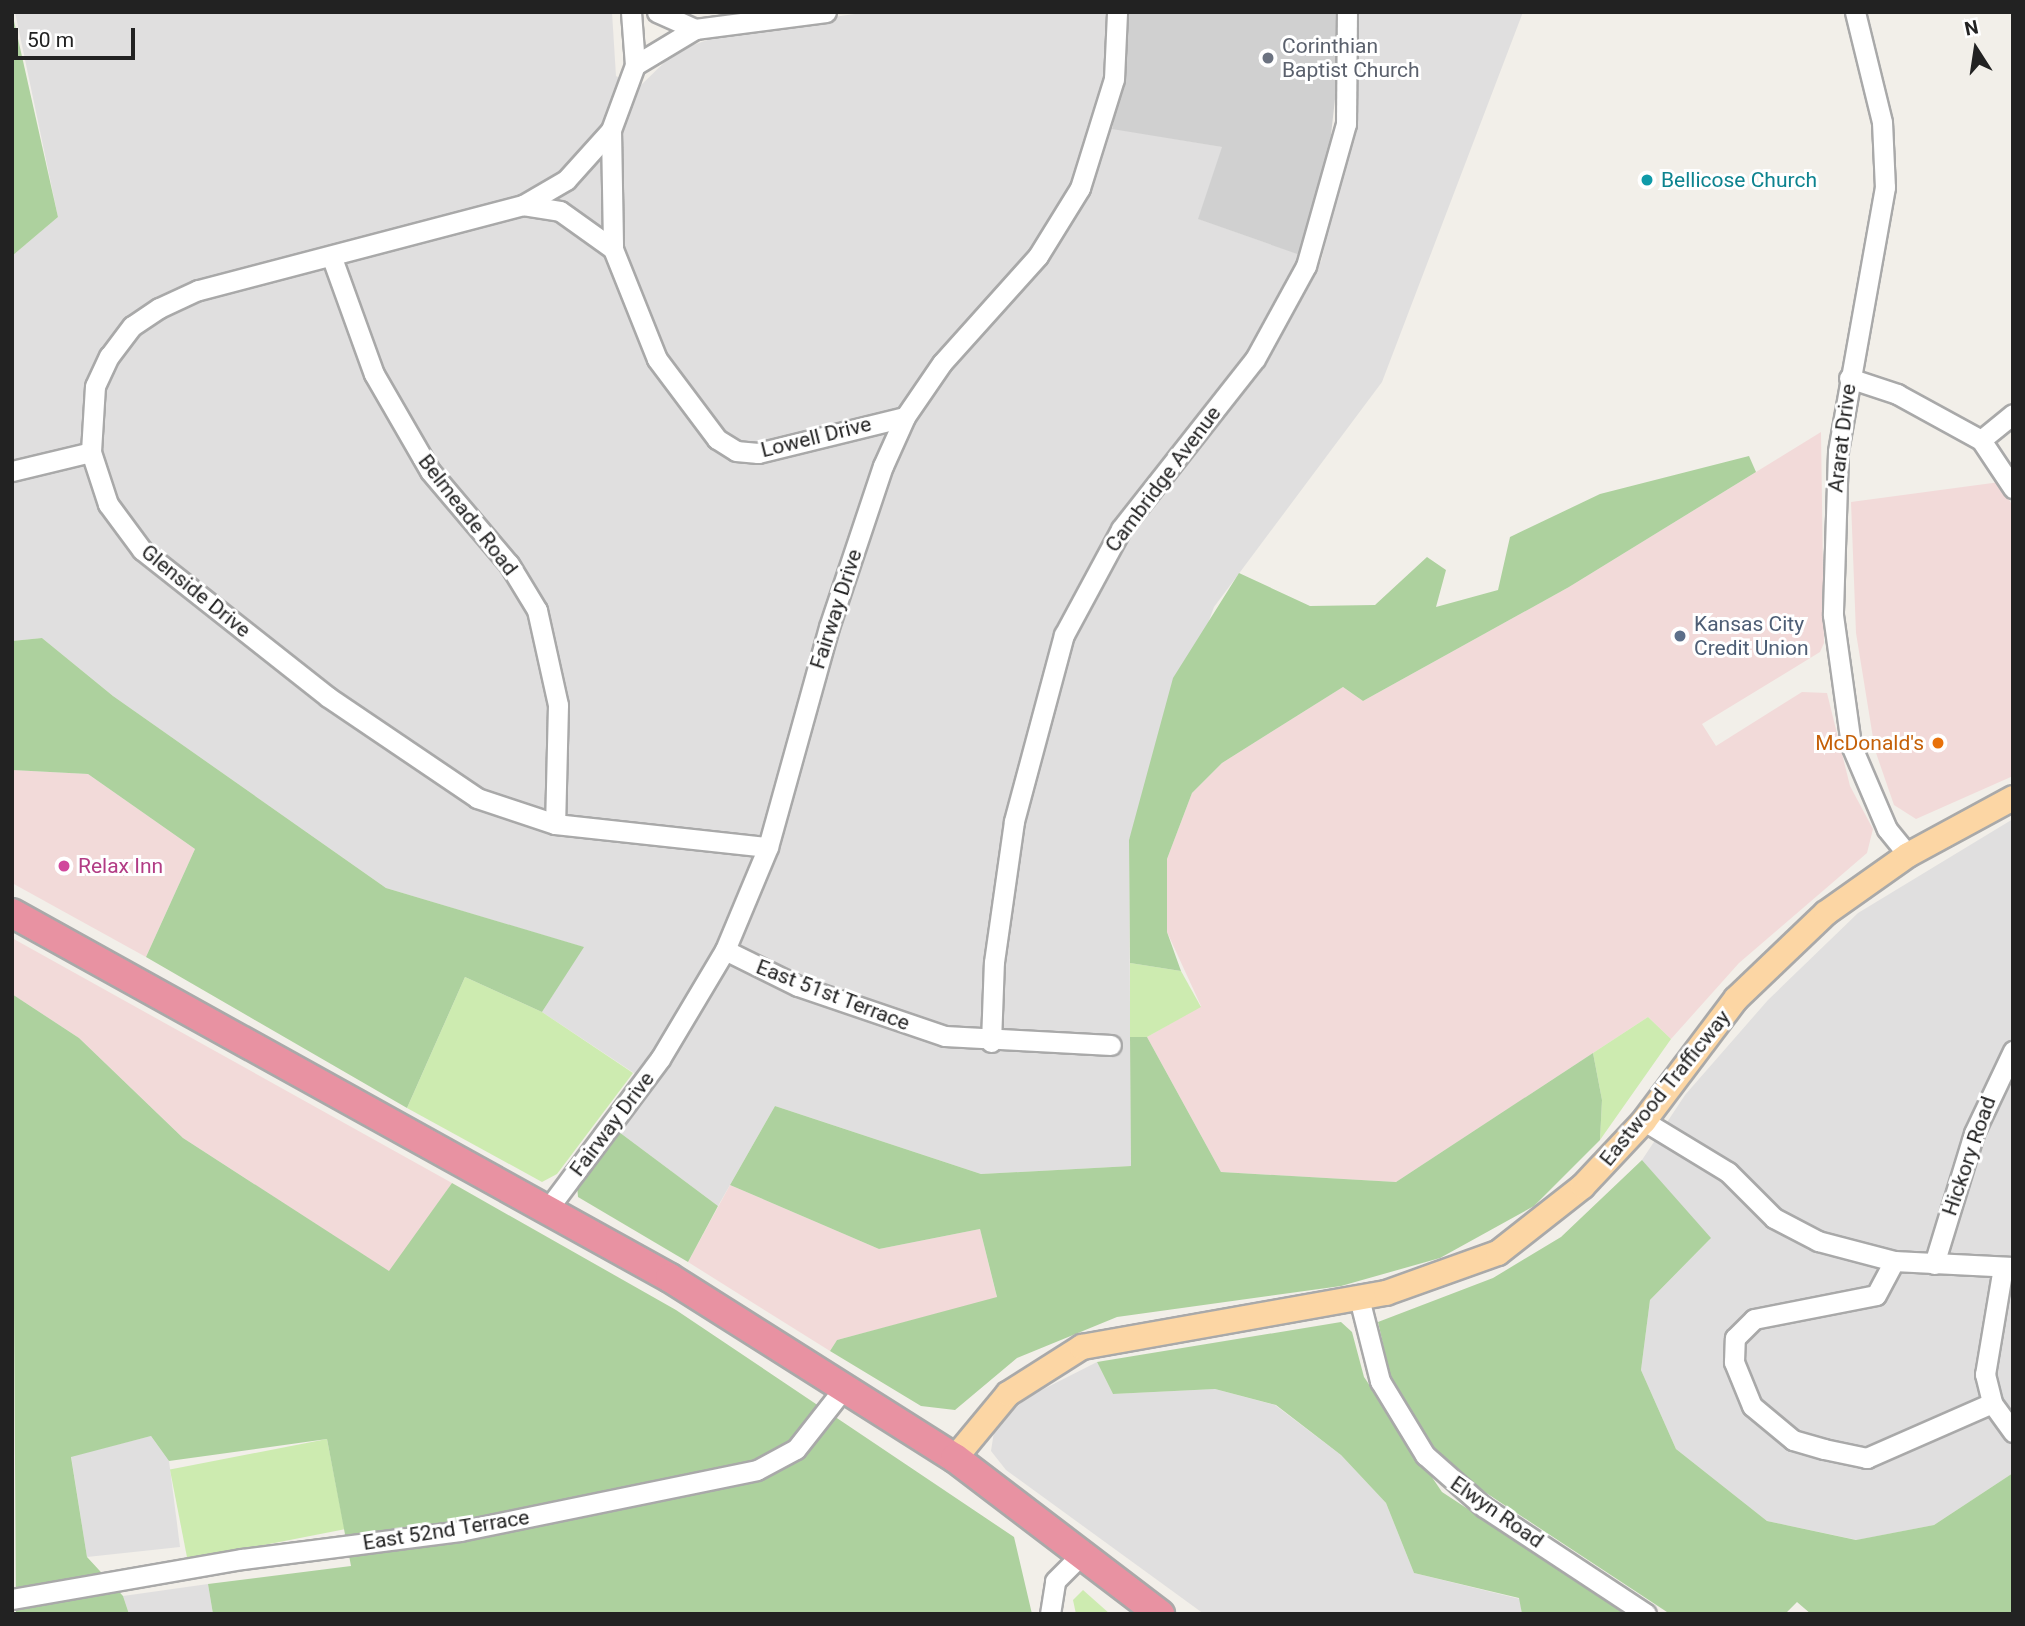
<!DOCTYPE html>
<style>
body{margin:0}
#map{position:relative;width:2025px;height:1626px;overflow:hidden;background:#f2efe9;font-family:Roboto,sans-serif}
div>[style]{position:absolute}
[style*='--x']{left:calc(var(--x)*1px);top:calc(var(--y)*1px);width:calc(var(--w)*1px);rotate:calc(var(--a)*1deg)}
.residential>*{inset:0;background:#e0dfdf}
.commercial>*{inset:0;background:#f2dad9}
.religious>*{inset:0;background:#d0d0d0}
.grass>*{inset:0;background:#cdebb0;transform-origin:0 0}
.forest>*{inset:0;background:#add19e}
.roads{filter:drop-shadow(2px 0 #a9a9a9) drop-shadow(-2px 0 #a9a9a9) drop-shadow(0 2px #a9a9a9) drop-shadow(0 -2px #a9a9a9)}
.minor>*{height:19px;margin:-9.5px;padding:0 9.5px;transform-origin:9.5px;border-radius:9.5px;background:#fff}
.major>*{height:24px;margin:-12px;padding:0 12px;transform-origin:12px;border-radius:12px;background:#fcd6a4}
.highway>*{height:28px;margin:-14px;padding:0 14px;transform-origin:14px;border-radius:14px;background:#e892a2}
.dots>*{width:19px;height:19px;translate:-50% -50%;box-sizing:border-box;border:4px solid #fff;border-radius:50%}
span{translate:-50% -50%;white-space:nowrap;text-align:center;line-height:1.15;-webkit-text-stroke:6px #fff;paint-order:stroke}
.worship-label{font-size:21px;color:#5b616d}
.left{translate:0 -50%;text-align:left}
.culture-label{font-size:21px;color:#0d838f}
.street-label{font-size:21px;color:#222}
.service-label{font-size:21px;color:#4e5e75}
.food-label{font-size:21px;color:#c56008}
.right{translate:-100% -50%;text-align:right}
.hotel-label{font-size:21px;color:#b23c85}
.frame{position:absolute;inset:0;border:14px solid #222;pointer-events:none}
.north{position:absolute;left:1941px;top:14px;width:70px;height:70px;-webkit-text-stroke:5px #fff;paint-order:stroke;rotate:348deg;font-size:19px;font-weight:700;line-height:28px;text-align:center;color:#222}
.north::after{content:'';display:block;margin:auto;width:24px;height:32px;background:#222;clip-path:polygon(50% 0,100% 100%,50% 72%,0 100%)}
.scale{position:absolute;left:14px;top:28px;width:121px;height:32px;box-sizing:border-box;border:4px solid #222;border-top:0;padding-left:9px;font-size:21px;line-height:24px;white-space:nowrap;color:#222;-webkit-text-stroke:5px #fff;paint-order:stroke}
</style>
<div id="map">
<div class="residential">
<i style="clip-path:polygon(15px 12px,612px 12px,616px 76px,638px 88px,676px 51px,733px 31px,869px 12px,1109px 12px,1104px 86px,1093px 125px,1223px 147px,1199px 219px,1321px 262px,1355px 103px,1356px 12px,1523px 12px,1382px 382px,1214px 607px,1129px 840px,1131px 1166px,981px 1174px,775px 1106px,718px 1206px,619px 1132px,652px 1085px,542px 1012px,583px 947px,386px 888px,113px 696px,42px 638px,12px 641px,12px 256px,58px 217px)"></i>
<i style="clip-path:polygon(2013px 819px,2013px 1473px,1934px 1525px,1857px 1540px,1767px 1521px,1676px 1449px,1641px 1370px,1650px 1300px,1710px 1239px,1642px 1160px,1685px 1095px,1768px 1000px,1858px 913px)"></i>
<i style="clip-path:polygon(1097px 1362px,1113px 1394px,1215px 1389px,1275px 1405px,1341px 1455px,1386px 1503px,1414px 1573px,1520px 1599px,1522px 1614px,1204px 1614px,1006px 1470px,991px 1451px,995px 1425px,1028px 1397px)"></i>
<i style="clip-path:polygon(151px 1436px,169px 1461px,180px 1547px,87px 1557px,71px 1456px)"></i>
<i style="clip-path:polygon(208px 1584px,213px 1614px,129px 1614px,123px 1596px)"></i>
</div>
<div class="commercial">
<i style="clip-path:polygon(1821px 432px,1824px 643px,1820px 652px,1702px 724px,1716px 746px,1802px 692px,1827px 693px,1850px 786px,1873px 829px,1867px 853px,1739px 963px,1671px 1039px,1648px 1017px,1396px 1182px,1221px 1172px,1147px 1037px,1201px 1006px,1167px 932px,1164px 899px,1167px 859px,1192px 793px,1222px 763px,1343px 687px,1363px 701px,1569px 587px)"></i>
<i style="clip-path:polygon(2000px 482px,2013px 507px,2013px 776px,1916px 819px,1894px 805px,1875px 750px,1856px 633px,1851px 502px)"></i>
<i style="clip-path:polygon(12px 770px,88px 774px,195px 849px,146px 957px,12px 883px)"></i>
<i style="clip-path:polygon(12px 938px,452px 1183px,390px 1272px,183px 1138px,79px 1038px,12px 994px)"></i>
<i style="clip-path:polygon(730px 1185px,879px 1249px,980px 1229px,997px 1298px,837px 1340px,830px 1351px,688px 1262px)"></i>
</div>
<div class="religious">
<i style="clip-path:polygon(1125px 12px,1339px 12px,1341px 45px,1329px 153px,1300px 255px,1198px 219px,1222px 147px,1112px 129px,1123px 77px)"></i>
</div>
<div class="grass">
<i style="clip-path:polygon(1130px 963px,1181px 971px,1201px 1007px,1147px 1037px,1130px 1037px)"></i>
<i style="clip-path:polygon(465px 977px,542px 1012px,633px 1073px,557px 1174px,542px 1182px,407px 1108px)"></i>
<i style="clip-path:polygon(1648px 1017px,1671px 1039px,1600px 1140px,1602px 1100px,1593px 1053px)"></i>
<i style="left:327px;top:1439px;width:92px;height:160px;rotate:79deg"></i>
<i style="clip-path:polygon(1083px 1590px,1110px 1614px,1076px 1614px,1073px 1600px)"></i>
</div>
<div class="forest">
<i style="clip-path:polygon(12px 12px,58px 217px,12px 256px)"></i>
<i style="clip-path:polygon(1749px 456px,1756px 472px,1569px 587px,1363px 701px,1343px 687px,1222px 763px,1192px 793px,1167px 859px,1167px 932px,1181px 971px,1130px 963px,1129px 840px,1173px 678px,1239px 573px,1310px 606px,1375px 605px,1427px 557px,1446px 570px,1436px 607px,1498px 590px,1510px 537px,1600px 494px)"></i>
<i style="clip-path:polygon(42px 638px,113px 696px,386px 888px,584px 947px,542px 1012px,465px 977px,407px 1108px,146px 957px,195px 849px,88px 774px,12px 770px,12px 641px)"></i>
<i style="clip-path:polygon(12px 994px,79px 1038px,183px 1138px,389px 1271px,452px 1183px,676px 1310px,1014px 1537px,1032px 1614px,213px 1614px,208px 1584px,351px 1566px,327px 1439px,169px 1461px,151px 1436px,71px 1457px,87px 1557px,123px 1596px,129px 1614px,16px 1614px)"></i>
<i style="clip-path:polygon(1130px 1037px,1147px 1037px,1221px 1172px,1396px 1182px,1593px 1053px,1602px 1100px,1600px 1140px,1534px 1206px,1440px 1258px,1341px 1286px,1117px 1317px,1017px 1358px,955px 1410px,921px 1406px,830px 1351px,837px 1340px,997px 1297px,980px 1229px,879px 1249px,730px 1185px,775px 1106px,981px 1174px,1131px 1166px)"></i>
<i style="clip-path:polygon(619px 1132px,718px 1206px,688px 1262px,578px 1197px,577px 1186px)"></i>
<i style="clip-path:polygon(1642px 1160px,1711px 1238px,1650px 1300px,1641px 1370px,1676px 1449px,1767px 1521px,1856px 1540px,1934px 1525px,2013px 1473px,2013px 1614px,1811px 1614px,1797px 1602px,1785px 1614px,1670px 1614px,1465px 1479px,1425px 1440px,1393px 1388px,1378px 1322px,1493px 1278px,1561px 1237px)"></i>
<i style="clip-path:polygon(1341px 1322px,1352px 1332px,1364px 1377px,1442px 1492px,1628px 1614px,1522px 1614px,1519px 1598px,1414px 1573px,1386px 1503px,1341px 1455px,1276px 1405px,1215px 1389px,1113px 1394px,1097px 1362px)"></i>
</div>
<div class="roads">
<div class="minor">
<i style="--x:631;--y:12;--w:53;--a:85.7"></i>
<i style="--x:657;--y:12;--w:42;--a:24.1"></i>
<i style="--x:695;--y:29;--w:132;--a:-7.4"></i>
<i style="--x:1855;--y:12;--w:113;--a:76.2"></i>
<i style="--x:1882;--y:122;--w:65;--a:87.4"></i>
<i style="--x:1885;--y:187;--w:269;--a:100.1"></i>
<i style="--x:1838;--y:452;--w:163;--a:91.8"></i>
<i style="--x:1833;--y:615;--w:131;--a:82.1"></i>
<i style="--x:1851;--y:745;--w:91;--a:66.8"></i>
<i style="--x:1887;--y:829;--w:33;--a:51"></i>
<i style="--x:695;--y:29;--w:70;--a:149"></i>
<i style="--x:635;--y:65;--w:69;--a:110.3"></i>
<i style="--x:611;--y:130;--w:119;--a:89"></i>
<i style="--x:613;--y:249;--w:118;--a:68.2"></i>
<i style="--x:657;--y:359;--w:100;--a:53.1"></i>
<i style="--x:717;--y:439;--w:22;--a:32"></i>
<i style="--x:736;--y:451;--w:22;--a:5"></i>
<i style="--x:758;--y:453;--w:151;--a:-13.8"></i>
<i style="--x:611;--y:130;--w:67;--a:132"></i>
<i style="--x:566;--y:180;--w:50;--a:149.8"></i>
<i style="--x:523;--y:205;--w:336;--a:165.3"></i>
<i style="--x:198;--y:290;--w:43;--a:155.2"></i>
<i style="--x:159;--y:308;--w:32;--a:146"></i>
<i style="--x:132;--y:326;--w:38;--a:127"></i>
<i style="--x:109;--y:356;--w:33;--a:115"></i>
<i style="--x:95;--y:386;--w:66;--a:93.5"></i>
<i style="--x:91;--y:452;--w:55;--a:71.9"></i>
<i style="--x:108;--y:504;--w:57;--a:53.5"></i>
<i style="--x:142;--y:550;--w:237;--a:38.3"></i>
<i style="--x:328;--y:697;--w:180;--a:34.1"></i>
<i style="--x:477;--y:798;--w:82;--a:18.4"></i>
<i style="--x:555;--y:824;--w:214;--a:6.2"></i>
<i style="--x:523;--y:205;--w:37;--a:9"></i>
<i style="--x:560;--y:211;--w:65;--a:35.6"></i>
<i style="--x:332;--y:258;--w:123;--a:70.1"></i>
<i style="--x:374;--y:374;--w:112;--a:60"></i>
<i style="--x:430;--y:471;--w:122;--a:49.7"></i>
<i style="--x:509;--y:564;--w:54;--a:58.7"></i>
<i style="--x:537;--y:610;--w:97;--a:77.5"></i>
<i style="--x:558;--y:705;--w:119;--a:91.4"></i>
<i style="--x:1849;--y:378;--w:51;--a:18.4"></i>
<i style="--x:1897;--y:394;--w:96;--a:28.7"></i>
<i style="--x:1981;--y:440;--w:58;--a:56.3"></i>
<i style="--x:1981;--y:440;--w:41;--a:-39.1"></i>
<i style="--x:12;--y:471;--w:81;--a:-13.5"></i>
<i style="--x:725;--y:950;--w:81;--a:26.3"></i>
<i style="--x:798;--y:986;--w:155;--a:18.8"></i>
<i style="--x:945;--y:1036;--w:166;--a:3.1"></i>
<i style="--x:991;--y:1042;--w:80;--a:-87.9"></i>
<i style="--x:994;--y:962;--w:142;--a:-81.9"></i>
<i style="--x:1014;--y:821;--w:193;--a:-75"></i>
<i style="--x:1064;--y:635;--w:120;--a:-61.7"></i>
<i style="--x:1121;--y:529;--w:216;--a:-51.8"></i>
<i style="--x:1255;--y:359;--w:106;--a:-61.3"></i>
<i style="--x:1306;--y:266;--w:148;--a:-74.3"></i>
<i style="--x:1346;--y:124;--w:112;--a:-89.5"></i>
<i style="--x:1644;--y:1121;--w:98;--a:31.3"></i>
<i style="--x:1728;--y:1172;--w:65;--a:45"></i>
<i style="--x:1774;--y:1218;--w:50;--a:27.6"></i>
<i style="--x:1818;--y:1241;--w:79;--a:14.7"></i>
<i style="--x:547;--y:1210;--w:189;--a:-53.2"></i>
<i style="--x:660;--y:1059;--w:127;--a:-59.2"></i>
<i style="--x:725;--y:950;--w:112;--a:-67.3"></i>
<i style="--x:768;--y:847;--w:228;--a:-74.5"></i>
<i style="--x:829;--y:627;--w:170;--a:-71.5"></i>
<i style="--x:883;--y:466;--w:54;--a:-65.8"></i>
<i style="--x:905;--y:417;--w:65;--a:-55.6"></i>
<i style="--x:942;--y:363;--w:144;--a:-48.1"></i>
<i style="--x:1038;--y:256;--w:80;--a:-58.3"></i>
<i style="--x:1080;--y:188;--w:114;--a:-72.7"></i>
<i style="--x:1114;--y:79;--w:67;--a:-87.4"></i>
<i style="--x:1934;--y:1264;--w:137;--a:-73"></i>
<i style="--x:1974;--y:1133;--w:91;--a:-64.6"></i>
<i style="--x:2003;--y:1267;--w:109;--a:99.5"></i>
<i style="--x:1985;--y:1374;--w:30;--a:76"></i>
<i style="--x:1992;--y:1403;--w:36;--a:54"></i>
<i style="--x:1359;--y:1298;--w:86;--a:75.8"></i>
<i style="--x:1380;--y:1381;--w:87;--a:58.7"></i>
<i style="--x:1425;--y:1455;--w:79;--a:41.4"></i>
<i style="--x:1484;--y:1507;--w:194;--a:33.4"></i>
<i style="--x:1992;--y:1403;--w:137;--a:156.3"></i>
<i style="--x:1867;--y:1458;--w:44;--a:-168.2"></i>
<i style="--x:1824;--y:1449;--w:32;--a:-164"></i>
<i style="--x:1793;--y:1440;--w:53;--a:-140.3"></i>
<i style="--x:1752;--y:1406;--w:48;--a:-112.2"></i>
<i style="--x:1734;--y:1362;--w:24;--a:-88"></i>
<i style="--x:1735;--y:1338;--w:27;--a:-45"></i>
<i style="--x:1754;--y:1319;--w:124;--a:-11.1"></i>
<i style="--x:1876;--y:1295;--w:38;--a:-62"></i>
<i style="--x:1894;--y:1261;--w:119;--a:2.9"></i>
<i style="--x:12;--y:1599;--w:233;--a:-9.9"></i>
<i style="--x:242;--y:1559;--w:220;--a:-7.3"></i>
<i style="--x:460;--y:1531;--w:303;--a:-11.6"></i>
<i style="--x:757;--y:1470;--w:44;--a:-28.3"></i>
<i style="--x:796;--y:1449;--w:78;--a:-51.8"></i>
<i style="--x:1050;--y:1614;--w:33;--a:-81"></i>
<i style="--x:1055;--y:1581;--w:41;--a:-45"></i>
</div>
<div class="major">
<i style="--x:955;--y:1458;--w:83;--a:-50.4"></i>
<i style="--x:1008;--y:1394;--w:88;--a:-32.4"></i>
<i style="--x:1082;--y:1347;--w:309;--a:-10.1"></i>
<i style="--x:1386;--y:1293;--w:119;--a:-19.7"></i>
<i style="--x:1498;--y:1253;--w:108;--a:-38.2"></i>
<i style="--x:1583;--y:1186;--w:89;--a:-46.8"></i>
<i style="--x:1644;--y:1121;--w:153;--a:-53"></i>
<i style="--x:1736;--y:999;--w:124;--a:-43.7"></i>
<i style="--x:1826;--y:913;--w:100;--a:-35.3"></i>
<i style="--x:1908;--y:855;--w:119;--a:-28.5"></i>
</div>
<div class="highway">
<i style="--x:12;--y:913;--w:752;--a:29.02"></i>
<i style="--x:670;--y:1278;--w:337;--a:32.3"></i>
<i style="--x:955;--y:1458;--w:258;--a:37.3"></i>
</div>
</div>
<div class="dots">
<i style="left:1268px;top:58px;background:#6b7280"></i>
<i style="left:1647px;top:180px;background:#0f9aa8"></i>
<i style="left:1680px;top:636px;background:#5c6f8a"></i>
<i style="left:1938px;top:743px;background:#e8710a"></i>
<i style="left:64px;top:866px;background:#d1479c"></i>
</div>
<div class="worship-label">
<span class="left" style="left:1282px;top:58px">Corinthian<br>Baptist Church</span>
</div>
<div class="culture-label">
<span class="left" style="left:1661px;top:180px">Bellicose Church</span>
</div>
<div class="street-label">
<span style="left:816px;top:437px;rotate:-14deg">Lowell Drive</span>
<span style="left:1842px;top:438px;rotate:-83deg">Ararat Drive</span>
<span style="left:1163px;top:479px;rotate:-53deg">Cambridge Avenue</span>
<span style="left:468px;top:515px;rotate:52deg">Belmeade Road</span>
<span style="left:196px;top:591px;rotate:39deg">Glenside Drive</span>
<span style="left:836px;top:609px;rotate:-72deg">Fairway Drive</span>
<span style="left:833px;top:995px;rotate:21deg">East 51st Terrace</span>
<span style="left:1665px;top:1088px;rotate:-51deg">Eastwood Trafficway</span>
<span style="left:612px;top:1124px;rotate:-53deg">Fairway Drive</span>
<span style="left:1969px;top:1156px;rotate:-71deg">Hickory Road</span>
<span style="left:1497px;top:1512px;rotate:35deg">Elwyn Road</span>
<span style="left:446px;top:1530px;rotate:-9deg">East 52nd Terrace</span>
</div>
<div class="service-label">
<span class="left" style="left:1694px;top:636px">Kansas City<br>Credit Union</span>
</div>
<div class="food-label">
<span class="right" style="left:1924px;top:743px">McDonald's</span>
</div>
<div class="hotel-label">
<span class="left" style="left:78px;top:866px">Relax Inn</span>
</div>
<div class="frame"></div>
<div class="north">N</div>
<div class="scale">50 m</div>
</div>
